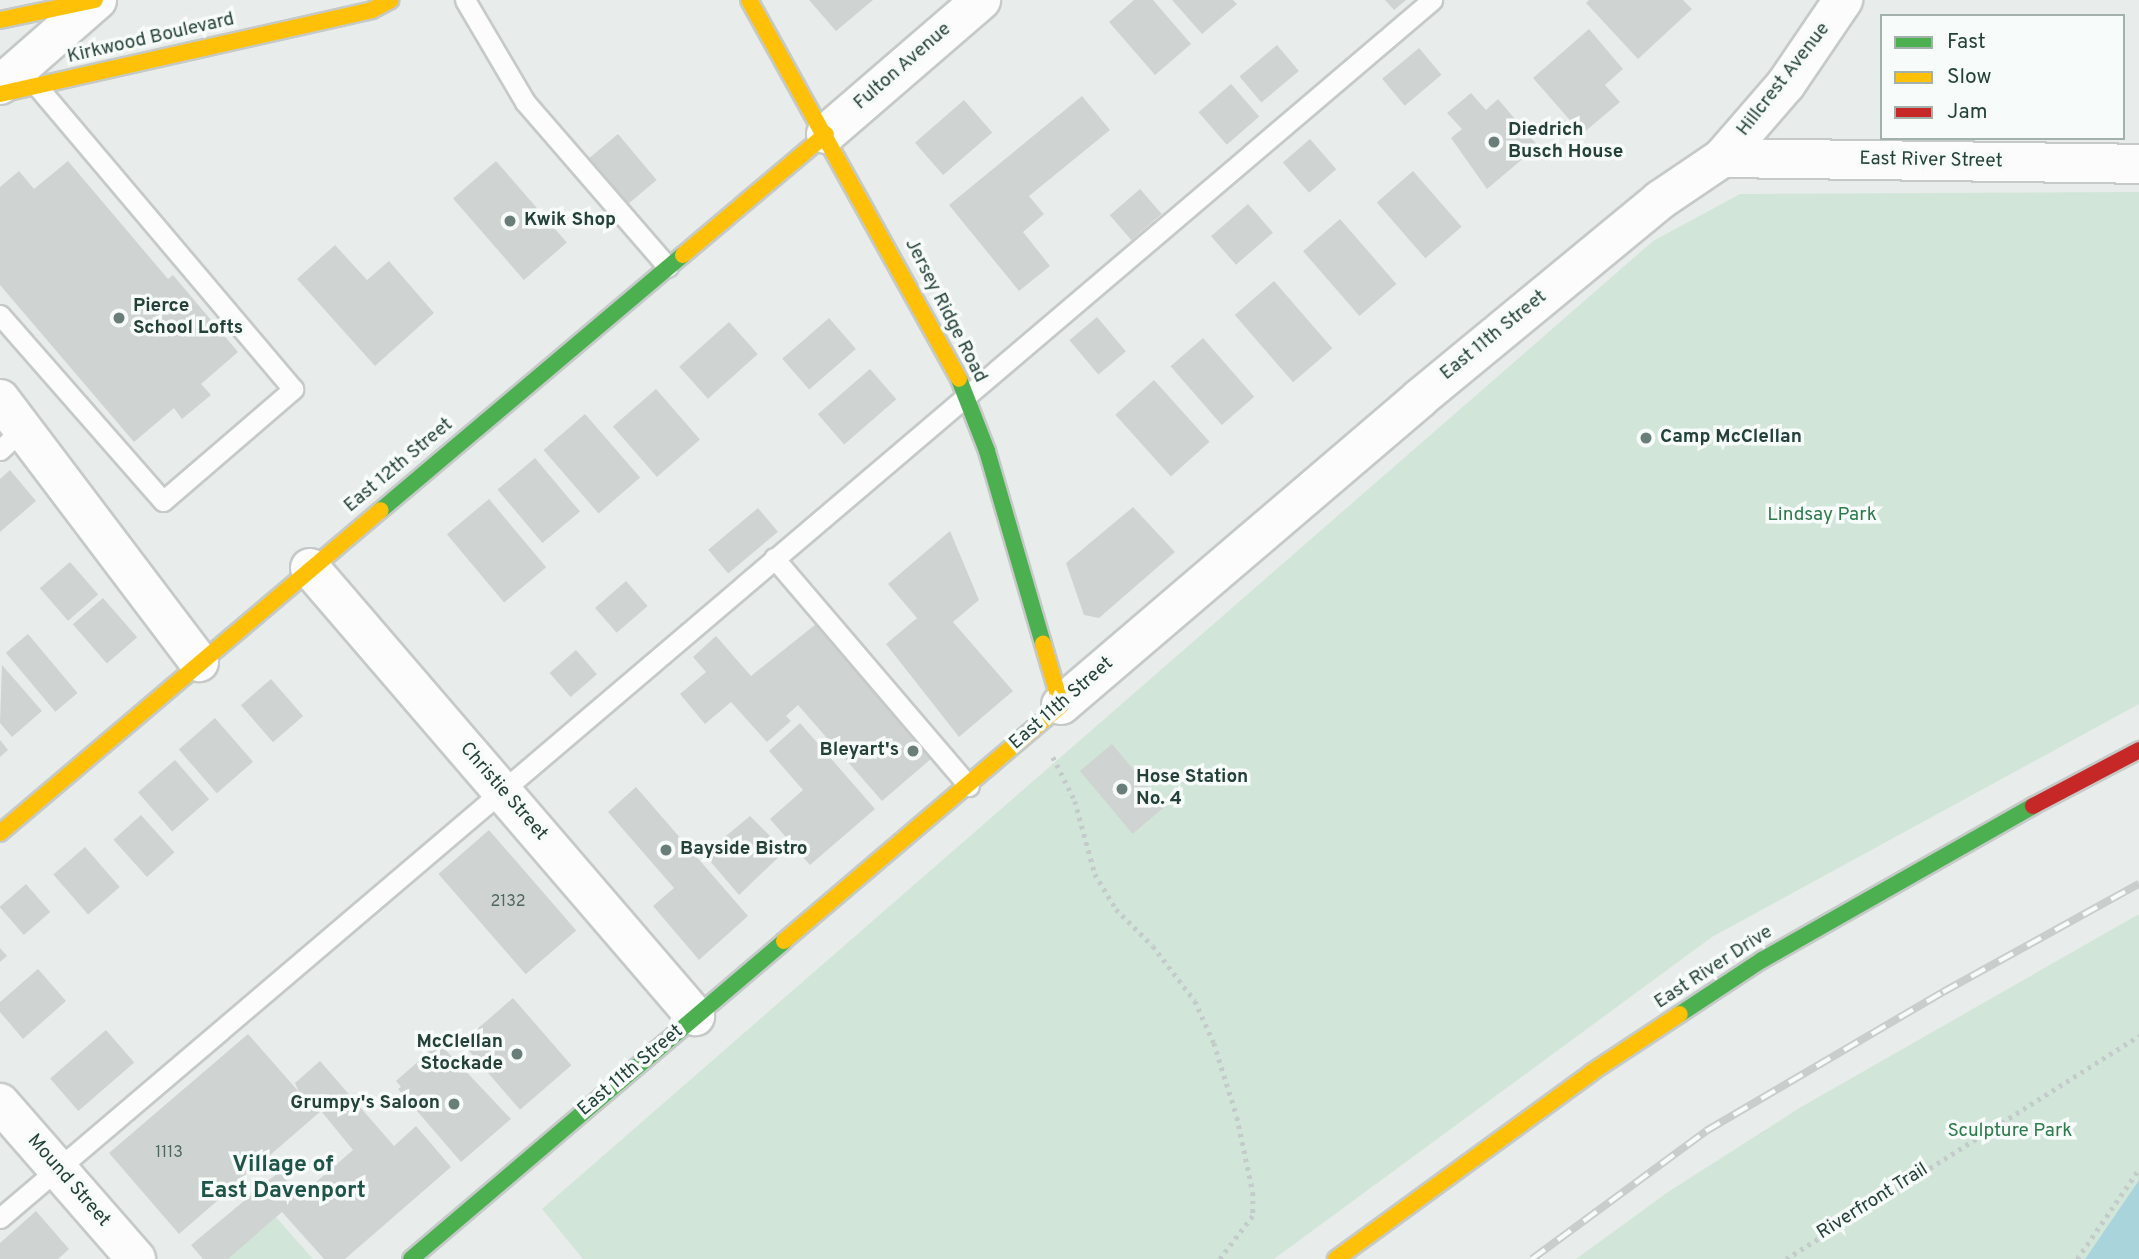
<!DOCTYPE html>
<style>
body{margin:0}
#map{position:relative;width:2139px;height:1259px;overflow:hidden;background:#e8edeb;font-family:Overpass,sans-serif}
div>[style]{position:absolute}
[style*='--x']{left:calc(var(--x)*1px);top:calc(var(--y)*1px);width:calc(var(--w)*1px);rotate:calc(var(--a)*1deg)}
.green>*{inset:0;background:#d1e6d8}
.water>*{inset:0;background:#a9d4db}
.building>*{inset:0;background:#cfd4d2;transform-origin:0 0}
.path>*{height:4.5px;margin-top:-2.25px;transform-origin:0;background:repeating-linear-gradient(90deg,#c3ccca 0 3.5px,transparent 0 8.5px)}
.roads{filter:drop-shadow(2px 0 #c5cac8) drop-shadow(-2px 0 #c5cac8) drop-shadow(0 2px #c5cac8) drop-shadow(0 -2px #c5cac8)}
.lane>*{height:19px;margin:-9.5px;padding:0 9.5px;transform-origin:9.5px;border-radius:9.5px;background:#fcfcfc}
.street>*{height:38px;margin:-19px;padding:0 19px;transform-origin:19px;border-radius:19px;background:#fcfcfc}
.fast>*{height:16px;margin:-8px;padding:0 8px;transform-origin:8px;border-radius:8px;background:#4caf50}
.slow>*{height:16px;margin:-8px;padding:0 8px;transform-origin:8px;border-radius:8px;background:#ffc107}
.jam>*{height:16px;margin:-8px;padding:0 8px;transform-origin:8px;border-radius:8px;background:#c62828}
.rail>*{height:8px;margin-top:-4px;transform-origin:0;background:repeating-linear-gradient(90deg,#f7fbf9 0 16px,#c9cdcc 0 32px);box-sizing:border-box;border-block:2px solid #c9cdcc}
.dots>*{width:19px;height:19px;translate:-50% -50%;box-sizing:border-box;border:4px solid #f7fbf9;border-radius:50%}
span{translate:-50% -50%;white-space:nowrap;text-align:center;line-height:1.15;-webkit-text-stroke:7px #f7fbf9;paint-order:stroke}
.number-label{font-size:16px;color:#506761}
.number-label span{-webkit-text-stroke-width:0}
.street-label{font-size:19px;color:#24423a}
.poi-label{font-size:19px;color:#24423a;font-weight:700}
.left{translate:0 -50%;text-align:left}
.right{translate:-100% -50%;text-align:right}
.park-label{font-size:19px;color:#2d7a4b}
.quarter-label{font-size:23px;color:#1f5548;font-weight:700}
.legend{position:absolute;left:1880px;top:14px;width:245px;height:126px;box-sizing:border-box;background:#f7fbf9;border:2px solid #a3b1ad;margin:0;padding:9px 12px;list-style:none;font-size:21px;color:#24423a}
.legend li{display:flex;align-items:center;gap:14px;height:35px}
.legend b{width:35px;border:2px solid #a3b1ad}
</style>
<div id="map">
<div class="green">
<i style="clip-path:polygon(2139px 192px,2139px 704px,1712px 937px,1274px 1259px,583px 1259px,542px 1209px,1653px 241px,1740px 194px)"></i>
<i style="clip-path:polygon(2139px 914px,2139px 1180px,2085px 1259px,1576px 1259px,1668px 1192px,1801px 1107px)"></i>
<i style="clip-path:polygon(276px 1217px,313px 1259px,228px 1259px)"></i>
</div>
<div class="water">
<i style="clip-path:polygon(2139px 1180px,2139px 1259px,2085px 1259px)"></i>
</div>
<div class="building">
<i style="clip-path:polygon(809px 0,873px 0,836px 31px)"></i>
<i style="clip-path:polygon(1134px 0,1153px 0,1191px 44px,1155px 75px,1109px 22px)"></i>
<i style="clip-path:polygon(1172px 0,1233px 0,1237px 4px,1202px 34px)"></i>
<i style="clip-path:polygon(1385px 0,1406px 0,1394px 10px)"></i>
<i style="clip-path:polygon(1589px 0,1683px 0,1692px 9px,1638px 59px,1586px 3px)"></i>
<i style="clip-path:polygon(1589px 29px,1623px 69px,1605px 85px,1620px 102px,1582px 134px,1533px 78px)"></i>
<i style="left:1277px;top:45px;width:34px;height:49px;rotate:50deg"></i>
<i style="left:1419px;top:48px;width:35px;height:48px;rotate:50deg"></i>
<i style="left:1231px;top:84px;width:43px;height:43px;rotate:49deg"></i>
<i style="clip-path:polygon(1471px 93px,1486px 110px,1498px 99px,1538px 146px,1487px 189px,1451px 138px,1462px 129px,1447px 113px)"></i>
<i style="clip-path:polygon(1082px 96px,1110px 130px,1029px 196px,1044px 214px,1023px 232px,1050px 266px,1019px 291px,949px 205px)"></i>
<i style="left:964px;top:100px;width:43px;height:65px;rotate:49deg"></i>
<i style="left:618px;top:134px;width:60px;height:38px;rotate:50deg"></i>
<i style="left:1310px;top:139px;width:40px;height:36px;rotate:49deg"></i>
<i style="clip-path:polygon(68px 161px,168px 279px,173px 275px,238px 352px,201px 384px,211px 395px,182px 419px,174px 408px,134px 442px,0 285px,0 187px,19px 171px,34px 189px)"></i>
<i style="left:496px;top:161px;width:108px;height:57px;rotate:49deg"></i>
<i style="left:1413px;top:171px;width:74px;height:48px;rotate:49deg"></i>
<i style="left:1140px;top:189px;width:33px;height:40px;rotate:49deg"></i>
<i style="left:1248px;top:204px;width:38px;height:49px;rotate:49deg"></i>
<i style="left:1340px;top:219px;width:86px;height:49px;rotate:49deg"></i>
<i style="clip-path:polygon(335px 245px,367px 280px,389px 261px,434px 313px,375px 366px,297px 279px)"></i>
<i style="left:1274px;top:281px;width:89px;height:52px;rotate:49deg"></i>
<i style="left:1097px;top:317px;width:45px;height:36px;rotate:50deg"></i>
<i style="left:829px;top:318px;width:41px;height:62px;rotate:49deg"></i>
<i style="left:729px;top:322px;width:43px;height:67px;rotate:48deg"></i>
<i style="left:1203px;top:338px;width:78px;height:43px;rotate:49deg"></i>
<i style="left:870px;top:369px;width:40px;height:69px;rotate:49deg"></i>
<i style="left:1154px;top:380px;width:83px;height:52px;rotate:48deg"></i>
<i style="left:656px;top:389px;width:67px;height:57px;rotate:49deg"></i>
<i style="left:585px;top:414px;width:84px;height:55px;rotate:49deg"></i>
<i style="left:535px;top:458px;width:70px;height:49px;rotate:50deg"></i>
<i style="clip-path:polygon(10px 470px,36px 501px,0 532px,0 479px)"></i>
<i style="left:489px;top:499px;width:89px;height:55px;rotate:50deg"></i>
<i style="clip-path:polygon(1133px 507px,1175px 552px,1099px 618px,1084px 615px,1066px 563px)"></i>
<i style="left:758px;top:508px;width:31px;height:65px;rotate:50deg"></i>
<i style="clip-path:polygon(950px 531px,979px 600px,953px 622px,1013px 691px,959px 737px,886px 644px,917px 618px,888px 584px)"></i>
<i style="left:70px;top:562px;width:43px;height:40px;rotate:49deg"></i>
<i style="left:626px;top:581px;width:33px;height:41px;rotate:49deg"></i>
<i style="left:103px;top:598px;width:52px;height:40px;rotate:49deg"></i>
<i style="clip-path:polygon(816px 624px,932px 758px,882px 801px,798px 705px,786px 716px,791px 721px,767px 742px,731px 702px,705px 724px,680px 694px,706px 672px,693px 657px,716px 636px,751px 676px)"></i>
<i style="left:28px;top:634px;width:77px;height:29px;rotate:50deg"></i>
<i style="left:576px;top:650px;width:32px;height:35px;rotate:49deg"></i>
<i style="clip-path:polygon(2px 665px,42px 711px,12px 737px,0 723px)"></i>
<i style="left:271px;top:679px;width:49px;height:40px;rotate:49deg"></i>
<i style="left:215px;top:718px;width:58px;height:48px;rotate:49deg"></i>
<i style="clip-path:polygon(800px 723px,875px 809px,810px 865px,770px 819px,803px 790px,769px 751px)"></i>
<i style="clip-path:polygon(0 740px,8px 750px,0 757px)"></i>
<i style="left:1112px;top:744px;width:82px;height:42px;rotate:50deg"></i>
<i style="left:175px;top:760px;width:52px;height:49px;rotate:49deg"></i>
<i style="clip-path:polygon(636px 787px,748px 916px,699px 960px,653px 906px,674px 888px,608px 812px)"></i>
<i style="left:141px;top:815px;width:50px;height:37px;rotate:48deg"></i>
<i style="clip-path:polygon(750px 816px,785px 851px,739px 895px,704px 854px)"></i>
<i style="left:489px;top:830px;width:133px;height:67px;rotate:49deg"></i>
<i style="left:85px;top:847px;width:53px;height:42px;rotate:49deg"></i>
<i style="left:26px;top:884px;width:37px;height:35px;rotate:49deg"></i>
<i style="clip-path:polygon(0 948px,7px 956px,0 962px)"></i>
<i style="clip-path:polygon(38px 969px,66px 1001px,23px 1039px,0 1012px,0 1002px)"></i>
<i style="left:513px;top:998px;width:89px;height:68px;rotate:49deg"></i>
<i style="left:106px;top:1030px;width:43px;height:74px;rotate:49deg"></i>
<i style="clip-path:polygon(248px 1034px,299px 1092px,295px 1083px,320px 1061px,394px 1146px,416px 1126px,451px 1167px,345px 1259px,324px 1259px,282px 1212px,228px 1259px,203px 1259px,191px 1245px,279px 1172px,300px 1196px,353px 1150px,321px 1111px,179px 1234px,109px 1153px)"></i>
<i style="clip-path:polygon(439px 1043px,511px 1119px,461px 1162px,398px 1089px,401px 1087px,396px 1081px)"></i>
<i style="clip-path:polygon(36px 1211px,69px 1249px,58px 1259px,0 1259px,0 1243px)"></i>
</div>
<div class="path">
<i style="--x:1053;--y:757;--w:49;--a:63.4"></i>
<i style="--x:1075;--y:801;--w:76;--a:74.7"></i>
<i style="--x:1095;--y:874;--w:41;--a:59"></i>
<i style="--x:1116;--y:909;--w:52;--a:45"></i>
<i style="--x:1153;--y:946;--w:69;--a:52.6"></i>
<i style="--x:1195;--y:1001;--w:46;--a:65.7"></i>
<i style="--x:1214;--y:1043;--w:77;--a:72.7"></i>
<i style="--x:1237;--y:1117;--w:77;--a:78"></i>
<i style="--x:1253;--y:1192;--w:24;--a:90"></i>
<i style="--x:1253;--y:1216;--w:54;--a:127.5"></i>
<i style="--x:1786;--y:1259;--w:418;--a:-32.3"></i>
<i style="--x:2077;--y:1259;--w:109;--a:-55.4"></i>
</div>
<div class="roads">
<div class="lane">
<i style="--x:465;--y:0;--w:118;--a:59.5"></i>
<i style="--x:525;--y:102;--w:218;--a:49.1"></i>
<i style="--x:0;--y:315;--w:247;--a:48.8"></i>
<i style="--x:163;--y:501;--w:172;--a:-40.7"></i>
<i style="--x:293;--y:389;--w:397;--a:-130.2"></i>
<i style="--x:0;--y:450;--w:33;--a:-43"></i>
<i style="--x:774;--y:558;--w:300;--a:49.5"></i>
<i style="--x:0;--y:1218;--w:1880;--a:-40.38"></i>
</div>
<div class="street">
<i style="--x:0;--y:85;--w:129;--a:-41.2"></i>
<i style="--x:826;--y:134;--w:205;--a:-40.8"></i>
<i style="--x:1722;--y:158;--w:417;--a:0.8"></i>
<i style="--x:0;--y:399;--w:330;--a:52.9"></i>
<i style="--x:310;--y:568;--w:591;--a:49.33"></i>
<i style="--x:1061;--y:705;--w:472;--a:-40.5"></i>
<i style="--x:1420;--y:398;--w:311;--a:-39.5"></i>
<i style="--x:1660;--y:200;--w:75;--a:-34.1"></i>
<i style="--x:1722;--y:158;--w:98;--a:-49.1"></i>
<i style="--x:1786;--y:84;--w:102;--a:-55.8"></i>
<i style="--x:0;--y:1103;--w:207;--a:48.9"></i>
</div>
<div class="fast">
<i style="--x:959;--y:379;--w:77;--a:68.7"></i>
<i style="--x:987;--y:451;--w:201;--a:73.8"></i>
<i style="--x:381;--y:510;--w:395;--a:-40.2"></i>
<i style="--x:1680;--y:1014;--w:98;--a:-33.4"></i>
<i style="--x:1762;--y:960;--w:312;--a:-29.6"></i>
<i style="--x:411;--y:1259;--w:490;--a:-40.4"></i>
</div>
<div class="slow">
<i style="--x:749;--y:0;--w:433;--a:61"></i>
<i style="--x:0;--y:20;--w:97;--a:-11.9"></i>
<i style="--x:0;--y:94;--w:381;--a:-12.7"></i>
<i style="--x:372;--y:10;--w:21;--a:-28"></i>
<i style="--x:683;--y:255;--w:187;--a:-40.2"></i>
<i style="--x:0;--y:833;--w:499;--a:-40.3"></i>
<i style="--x:784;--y:941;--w:364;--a:-40.4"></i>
<i style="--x:1061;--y:705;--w:64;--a:-106.4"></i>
<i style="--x:1336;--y:1259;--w:317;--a:-36.1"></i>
<i style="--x:1592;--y:1072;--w:105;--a:-33.4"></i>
</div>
<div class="jam">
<i style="--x:2033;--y:806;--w:120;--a:-27.8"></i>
</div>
</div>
<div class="rail">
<i style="--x:1532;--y:1259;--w:216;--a:-36.3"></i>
<i style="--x:1706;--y:1131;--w:275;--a:-30.4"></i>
<i style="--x:1943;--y:992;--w:224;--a:-28.9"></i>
</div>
<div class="dots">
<i style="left:1494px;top:142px;background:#697e78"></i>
<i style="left:510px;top:221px;background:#697e78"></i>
<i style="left:119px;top:318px;background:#697e78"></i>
<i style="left:1646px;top:438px;background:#697e78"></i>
<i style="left:913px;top:751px;background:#697e78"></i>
<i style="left:1122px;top:789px;background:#697e78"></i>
<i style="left:666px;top:850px;background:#697e78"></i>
<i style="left:517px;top:1054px;background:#697e78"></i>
<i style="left:454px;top:1104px;background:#697e78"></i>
</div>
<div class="number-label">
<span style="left:508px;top:902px">2132</span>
<span style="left:169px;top:1153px">1113</span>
</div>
<div class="street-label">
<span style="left:151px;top:39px;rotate:-13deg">Kirkwood Boulevard</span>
<span style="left:903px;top:67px;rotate:-41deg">Fulton Avenue</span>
<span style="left:1784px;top:80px;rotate:-52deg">Hillcrest Avenue</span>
<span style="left:1931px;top:161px;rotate:1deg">East River Street</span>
<span style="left:945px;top:311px;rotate:63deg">Jersey Ridge Road</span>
<span style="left:1494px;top:336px;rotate:-39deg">East 11th Street</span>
<span style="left:399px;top:466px;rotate:-40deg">East 12th Street</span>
<span style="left:1062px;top:704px;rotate:-41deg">East 11th Street</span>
<span style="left:503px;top:792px;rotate:49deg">Christie Street</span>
<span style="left:1714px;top:968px;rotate:-33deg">East River Drive</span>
<span style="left:631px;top:1071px;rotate:-40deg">East 11th Street</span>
<span style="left:68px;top:1181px;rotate:49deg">Mound Street</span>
<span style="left:1873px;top:1202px;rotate:-32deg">Riverfront Trail</span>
</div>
<div class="poi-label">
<span class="left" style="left:1508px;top:142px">Diedrich<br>Busch House</span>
<span class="left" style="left:524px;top:221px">Kwik Shop</span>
<span class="left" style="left:133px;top:318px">Pierce<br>School Lofts</span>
<span class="left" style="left:1660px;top:438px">Camp McClellan</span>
<span class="right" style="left:899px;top:751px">Bleyart's</span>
<span class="left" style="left:1136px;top:789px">Hose Station<br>No. 4</span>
<span class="left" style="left:680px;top:850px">Bayside Bistro</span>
<span class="right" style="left:503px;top:1054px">McClellan<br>Stockade</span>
<span class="right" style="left:440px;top:1104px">Grumpy's Saloon</span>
</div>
<div class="park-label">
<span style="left:1822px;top:516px">Lindsay Park</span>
<span style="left:2010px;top:1132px">Sculpture Park</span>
</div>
<div class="quarter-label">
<span style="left:283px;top:1179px">Village of<br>East Davenport</span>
</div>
<ul class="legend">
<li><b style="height:9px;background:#4caf50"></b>Fast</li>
<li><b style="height:9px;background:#ffc107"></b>Slow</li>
<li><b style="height:9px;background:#c62828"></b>Jam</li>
</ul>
</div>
